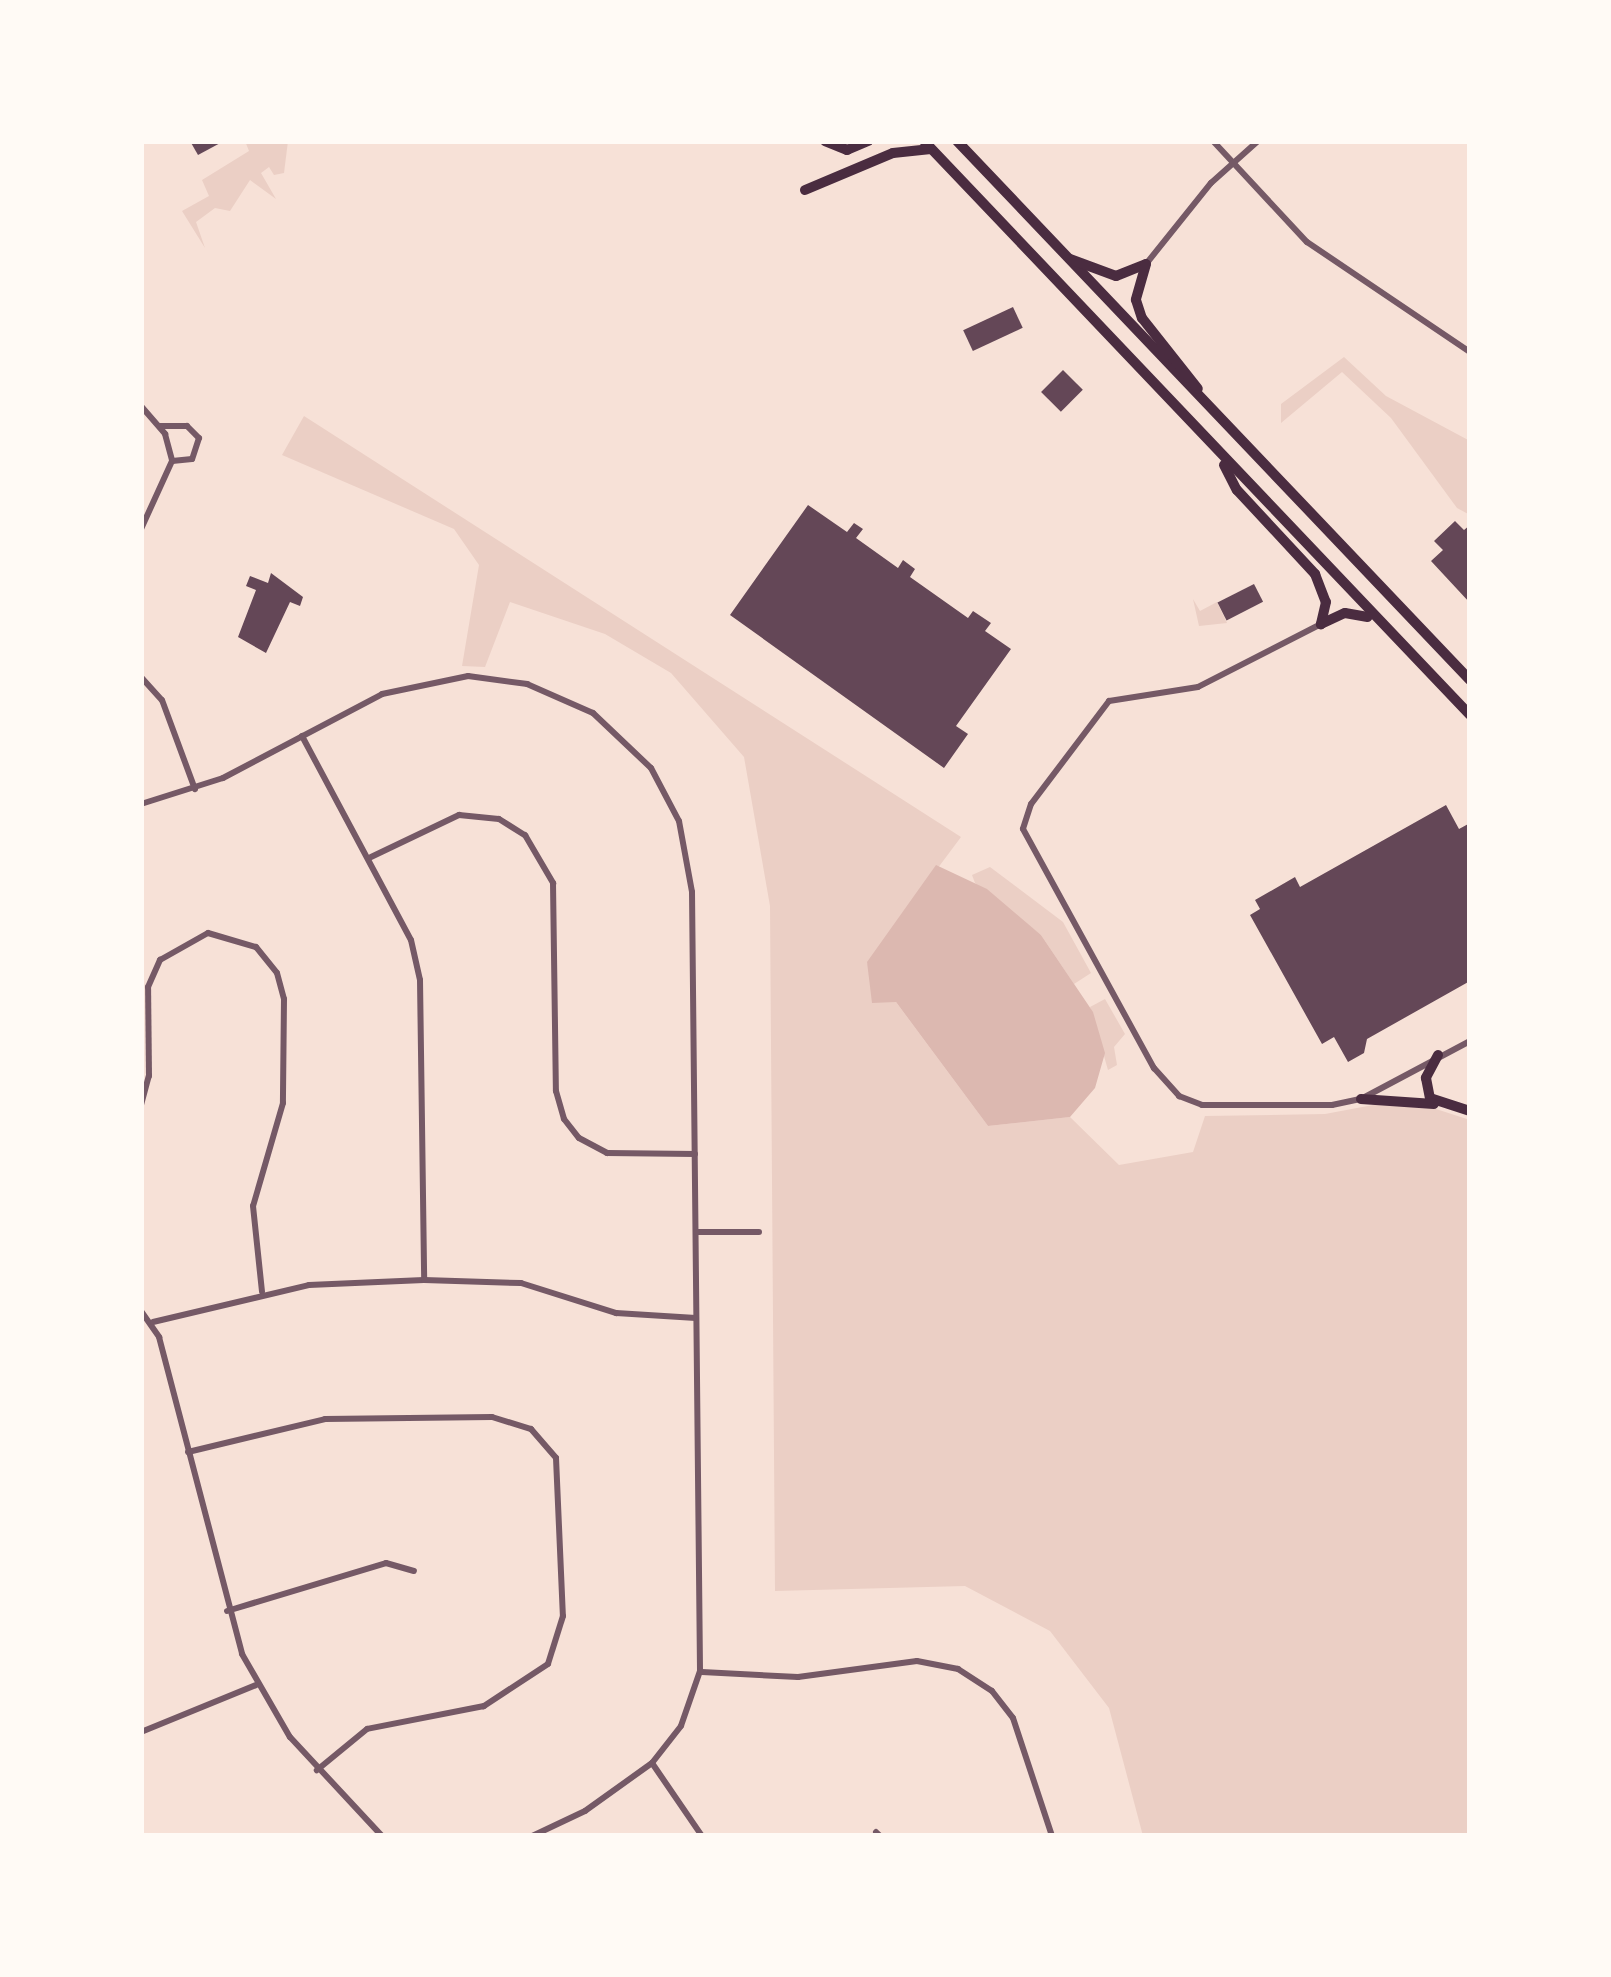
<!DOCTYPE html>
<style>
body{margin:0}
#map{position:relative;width:1611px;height:1977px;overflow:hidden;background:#f7e1d7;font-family:"Asap Condensed",sans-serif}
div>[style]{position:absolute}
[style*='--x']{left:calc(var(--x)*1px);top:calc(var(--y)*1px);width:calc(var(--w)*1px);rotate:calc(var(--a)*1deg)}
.green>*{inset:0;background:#ebcfc5}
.water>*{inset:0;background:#dcb8b0}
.building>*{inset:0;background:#644757;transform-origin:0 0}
.minor>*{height:6px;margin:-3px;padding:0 3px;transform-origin:3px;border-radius:3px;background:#755966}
.trunk>*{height:10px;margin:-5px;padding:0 5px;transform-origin:5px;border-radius:5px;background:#4a2c40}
span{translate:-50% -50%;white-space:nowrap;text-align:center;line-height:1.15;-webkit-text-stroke:12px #fffaf5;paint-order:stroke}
.frame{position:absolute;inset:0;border:144px solid #fffaf5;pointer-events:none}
</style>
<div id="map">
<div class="green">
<i style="clip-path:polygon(245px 141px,288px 141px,284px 173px,274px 175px,269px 167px,261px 173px,276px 199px,250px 180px,230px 211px,215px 208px,196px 222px,205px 248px,182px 211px,209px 196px,202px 180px,249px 151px)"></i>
<i style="clip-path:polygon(1344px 357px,1386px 396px,1470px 441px,1470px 515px,1457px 508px,1391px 418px,1342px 372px,1281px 423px,1281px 404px)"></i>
<i style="clip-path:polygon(304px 416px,961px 837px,867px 963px,988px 1126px,1070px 1117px,1119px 1165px,1193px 1152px,1205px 1116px,1325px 1114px,1405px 1099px,1470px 1120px,1470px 1836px,1143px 1836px,1109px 1708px,1050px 1631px,965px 1586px,775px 1591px,770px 906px,744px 757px,671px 673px,605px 634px,510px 602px,485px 667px,462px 666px,479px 565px,454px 529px,282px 455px)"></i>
<i style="clip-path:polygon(1193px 599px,1200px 611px,1217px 602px,1227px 623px,1199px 626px)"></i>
<i style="clip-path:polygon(990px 867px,1063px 922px,1091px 973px,1074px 984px,1041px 935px,975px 883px,972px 875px)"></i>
<i style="clip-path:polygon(1105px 999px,1125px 1034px,1114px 1047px,1117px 1065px,1108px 1070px,1090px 1007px)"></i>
</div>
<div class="water">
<i style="clip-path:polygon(936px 865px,987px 889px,1041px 935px,1093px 1012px,1105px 1053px,1095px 1088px,1070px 1117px,988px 1126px,896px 1002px,872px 1003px,867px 962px)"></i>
</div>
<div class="building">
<i style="clip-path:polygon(190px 141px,224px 141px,198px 155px)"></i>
<i style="left:1013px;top:307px;width:23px;height:55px;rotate:65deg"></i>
<i style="left:1063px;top:370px;width:28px;height:31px;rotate:45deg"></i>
<i style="clip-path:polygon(808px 505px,847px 532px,854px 523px,863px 529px,856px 538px,898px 568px,903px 560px,915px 569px,910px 577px,968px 618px,973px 611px,991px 623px,985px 631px,1011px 649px,956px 726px,968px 734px,944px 768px,730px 615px)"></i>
<i style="clip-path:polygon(1455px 521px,1464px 530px,1470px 525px,1470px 603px,1431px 561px,1443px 550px,1434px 541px)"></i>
<i style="clip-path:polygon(271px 573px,303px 597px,300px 606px,290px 602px,266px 653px,238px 637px,256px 590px,246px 586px,250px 576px,268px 583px)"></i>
<i style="left:1254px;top:584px;width:20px;height:41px;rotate:63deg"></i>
<i style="clip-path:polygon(1446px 805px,1459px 829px,1470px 823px,1470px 981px,1367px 1039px,1364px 1053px,1348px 1062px,1334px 1037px,1322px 1044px,1250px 915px,1260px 909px,1255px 900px,1295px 877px,1300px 887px)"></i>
</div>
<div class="minor">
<i style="--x:1213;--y:141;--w:138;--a:47.1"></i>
<i style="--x:1307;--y:242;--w:197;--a:34"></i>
<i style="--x:1146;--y:264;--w:104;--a:-51.3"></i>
<i style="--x:1211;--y:183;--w:63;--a:-41.8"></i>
<i style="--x:141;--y:406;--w:37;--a:49"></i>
<i style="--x:165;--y:434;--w:28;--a:75"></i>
<i style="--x:172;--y:461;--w:75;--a:114.5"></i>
<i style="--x:160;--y:426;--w:27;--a:0"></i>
<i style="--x:187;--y:426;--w:17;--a:45"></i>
<i style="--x:199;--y:438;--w:22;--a:108"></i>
<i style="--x:192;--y:459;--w:20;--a:174"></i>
<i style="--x:1321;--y:624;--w:138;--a:152.9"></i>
<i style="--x:1198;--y:687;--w:90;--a:171.1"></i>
<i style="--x:1109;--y:701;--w:129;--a:127.1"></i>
<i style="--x:1031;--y:804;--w:26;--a:108"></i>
<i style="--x:1023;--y:829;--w:273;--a:61.3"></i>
<i style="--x:1154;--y:1068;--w:38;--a:48"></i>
<i style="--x:1179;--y:1096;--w:25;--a:21"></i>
<i style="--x:1202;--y:1105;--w:130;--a:0"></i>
<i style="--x:1332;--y:1105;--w:30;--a:-12"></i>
<i style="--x:1361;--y:1099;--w:123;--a:-28"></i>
<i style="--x:141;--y:677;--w:31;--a:48"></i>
<i style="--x:162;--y:700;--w:95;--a:69.7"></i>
<i style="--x:302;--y:736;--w:231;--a:61.9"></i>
<i style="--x:411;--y:940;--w:41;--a:77.3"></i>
<i style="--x:420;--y:980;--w:300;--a:89.2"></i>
<i style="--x:141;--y:804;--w:86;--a:-17.6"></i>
<i style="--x:223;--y:778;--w:180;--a:-27.8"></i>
<i style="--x:382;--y:694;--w:88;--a:-11.8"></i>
<i style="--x:468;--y:676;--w:60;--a:7.7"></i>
<i style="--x:527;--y:684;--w:72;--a:23.7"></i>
<i style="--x:593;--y:713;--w:80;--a:43.5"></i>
<i style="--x:651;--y:768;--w:60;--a:62.2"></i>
<i style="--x:679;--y:821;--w:72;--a:79.6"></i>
<i style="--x:692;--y:892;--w:779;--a:89.41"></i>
<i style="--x:700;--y:1671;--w:58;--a:109.1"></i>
<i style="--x:681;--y:1726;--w:47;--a:128.1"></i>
<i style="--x:652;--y:1763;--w:82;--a:144.4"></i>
<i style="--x:585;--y:1811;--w:59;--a:154.7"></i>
<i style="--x:371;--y:857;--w:98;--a:-25.5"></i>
<i style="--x:459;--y:815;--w:40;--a:5.7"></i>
<i style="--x:499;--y:819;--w:31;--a:32"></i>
<i style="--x:525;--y:835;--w:56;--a:59.7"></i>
<i style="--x:553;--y:883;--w:208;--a:89.2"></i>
<i style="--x:556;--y:1091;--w:29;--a:74"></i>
<i style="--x:564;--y:1119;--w:24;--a:52"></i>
<i style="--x:579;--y:1138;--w:32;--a:28"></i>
<i style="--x:607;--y:1153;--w:88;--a:0.7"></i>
<i style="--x:141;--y:1105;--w:30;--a:-75"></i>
<i style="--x:149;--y:1076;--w:89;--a:-90.6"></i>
<i style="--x:148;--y:987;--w:30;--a:-66"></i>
<i style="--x:160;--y:960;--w:55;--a:-29.4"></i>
<i style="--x:208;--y:933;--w:50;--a:16.3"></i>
<i style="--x:256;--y:947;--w:33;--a:51"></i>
<i style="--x:277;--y:973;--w:27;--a:75"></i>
<i style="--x:284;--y:999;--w:104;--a:90.6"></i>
<i style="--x:283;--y:1103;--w:107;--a:106.2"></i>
<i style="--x:253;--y:1206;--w:86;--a:84"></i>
<i style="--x:696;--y:1232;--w:63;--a:0"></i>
<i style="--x:141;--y:1311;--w:32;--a:55"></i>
<i style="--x:159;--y:1337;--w:328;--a:75.3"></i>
<i style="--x:242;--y:1654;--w:96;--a:60"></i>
<i style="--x:290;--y:1737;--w:135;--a:47.1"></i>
<i style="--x:153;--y:1322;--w:160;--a:-13.3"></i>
<i style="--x:309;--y:1285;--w:115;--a:-2.5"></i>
<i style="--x:424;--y:1280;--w:97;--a:1.8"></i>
<i style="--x:521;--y:1283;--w:100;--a:17.5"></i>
<i style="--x:616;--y:1313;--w:80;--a:3.6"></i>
<i style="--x:188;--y:1452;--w:141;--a:-13.5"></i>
<i style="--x:325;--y:1419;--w:167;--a:-0.7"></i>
<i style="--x:492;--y:1417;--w:41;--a:17.1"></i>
<i style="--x:531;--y:1429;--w:38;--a:49"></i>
<i style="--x:556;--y:1458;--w:158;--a:87.5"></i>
<i style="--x:563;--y:1616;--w:50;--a:107.4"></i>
<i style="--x:548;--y:1664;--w:77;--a:146.7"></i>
<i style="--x:484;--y:1706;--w:119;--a:168.9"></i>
<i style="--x:367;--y:1729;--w:65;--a:140.6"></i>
<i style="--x:227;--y:1611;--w:166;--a:-16.8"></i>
<i style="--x:386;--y:1563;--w:29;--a:16"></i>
<i style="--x:702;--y:1672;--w:96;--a:3"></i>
<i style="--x:798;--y:1677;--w:120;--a:-7.7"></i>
<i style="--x:917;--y:1661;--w:42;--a:11"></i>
<i style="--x:958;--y:1669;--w:40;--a:32.9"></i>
<i style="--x:992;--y:1691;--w:34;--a:52"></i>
<i style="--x:1013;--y:1718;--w:124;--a:71.7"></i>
<i style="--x:141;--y:1732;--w:124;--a:-22.2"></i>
<i style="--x:652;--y:1763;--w:88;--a:55.6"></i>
<i style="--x:876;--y:1832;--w:6;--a:45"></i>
</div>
<div class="trunk">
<i style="--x:825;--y:141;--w:24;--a:22"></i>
<i style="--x:847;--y:150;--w:23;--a:-23"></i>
<i style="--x:924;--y:141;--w:792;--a:46.43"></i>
<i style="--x:957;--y:141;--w:744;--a:46.42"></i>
<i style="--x:805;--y:190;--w:95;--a:-22.8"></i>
<i style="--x:893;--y:153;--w:38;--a:-6"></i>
<i style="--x:1070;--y:259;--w:49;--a:20.3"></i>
<i style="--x:1116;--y:276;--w:32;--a:-22"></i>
<i style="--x:1146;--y:264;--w:37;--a:106"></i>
<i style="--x:1136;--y:300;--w:19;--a:72"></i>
<i style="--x:1142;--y:318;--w:90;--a:51.7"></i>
<i style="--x:1224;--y:465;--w:28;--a:63"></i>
<i style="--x:1237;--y:490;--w:115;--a:47.1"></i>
<i style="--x:1315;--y:574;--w:30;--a:69"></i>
<i style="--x:1326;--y:602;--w:23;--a:103"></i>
<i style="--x:1321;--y:624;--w:26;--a:-25"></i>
<i style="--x:1345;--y:613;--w:23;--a:10"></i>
<i style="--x:1438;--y:1055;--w:26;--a:118"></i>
<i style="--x:1426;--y:1078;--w:20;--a:79"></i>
<i style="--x:1430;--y:1098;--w:42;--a:18"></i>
<i style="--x:1361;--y:1099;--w:73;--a:3.9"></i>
</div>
<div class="frame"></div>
</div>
